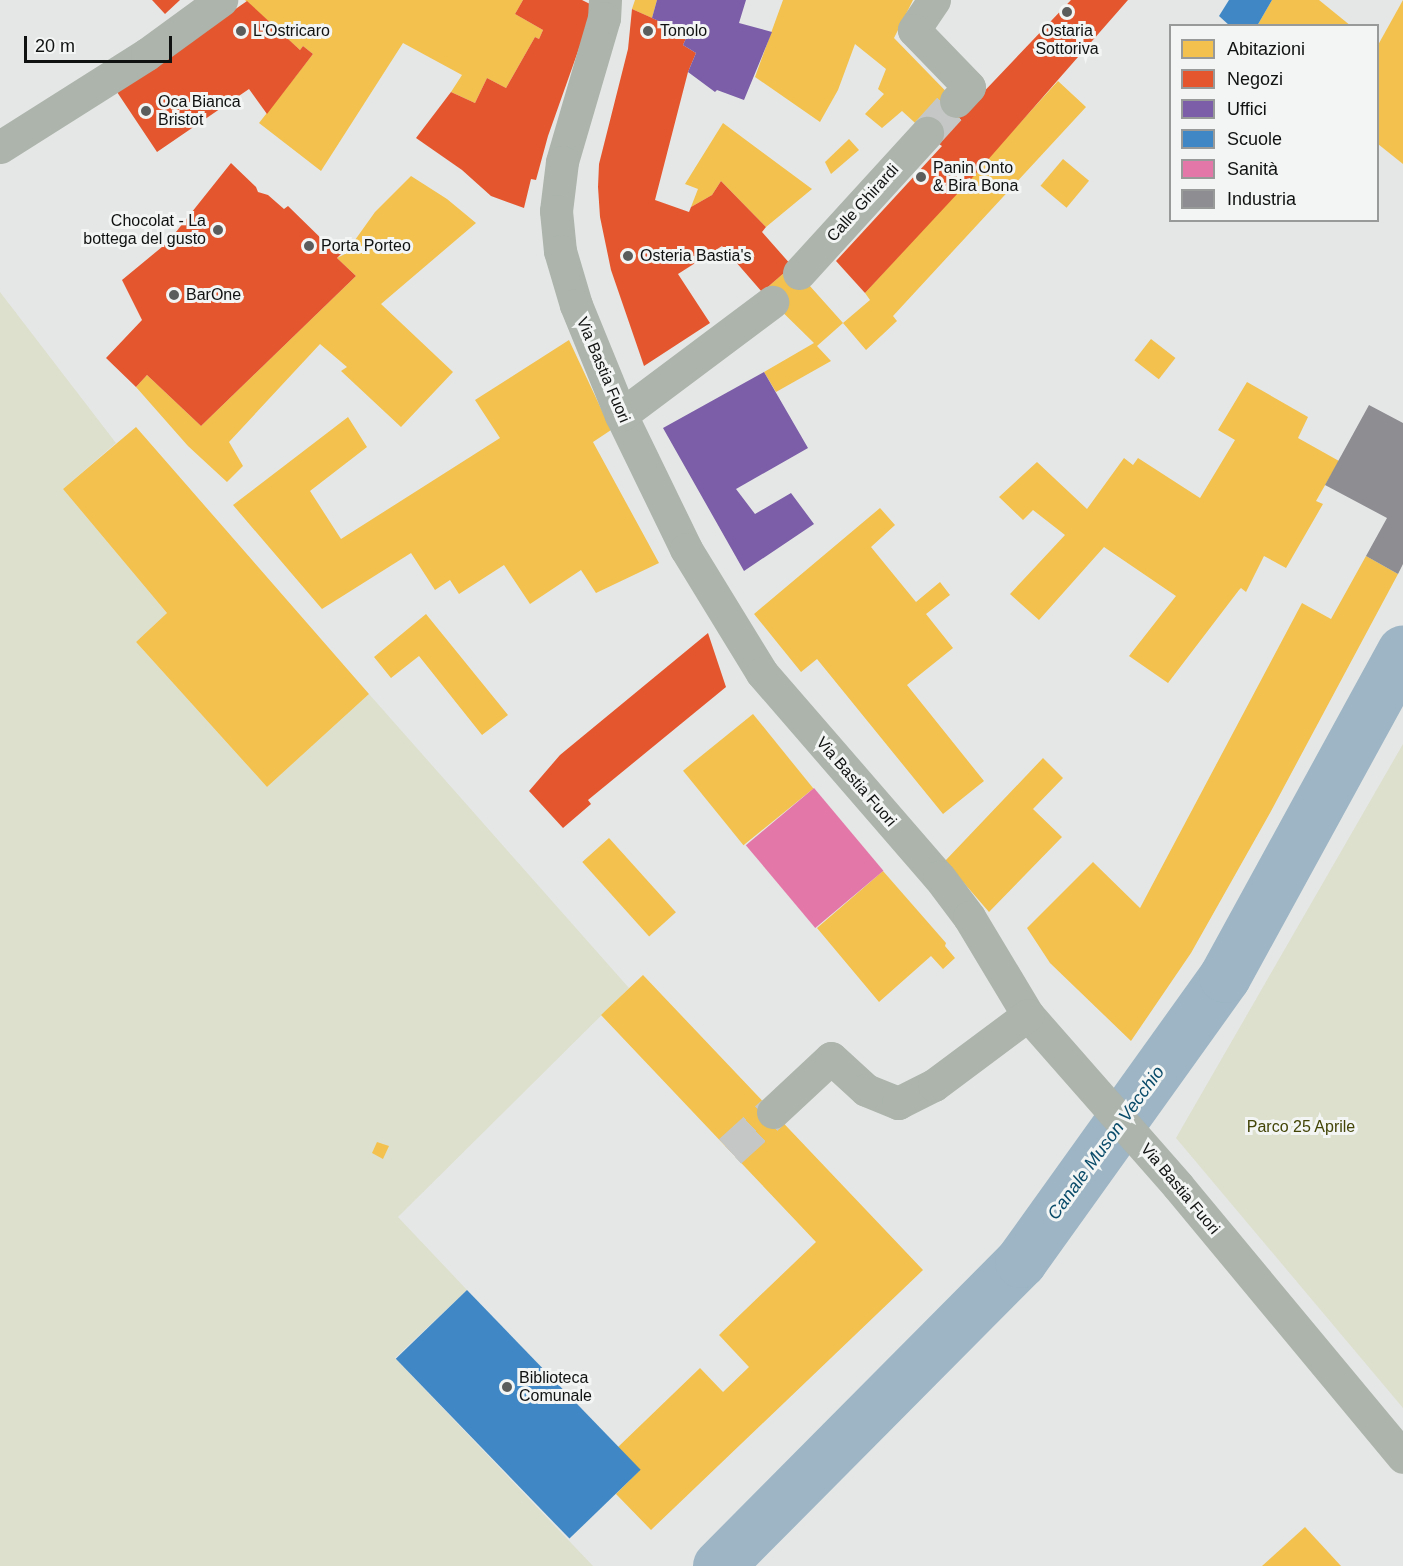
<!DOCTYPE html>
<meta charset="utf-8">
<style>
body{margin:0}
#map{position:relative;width:1403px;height:1566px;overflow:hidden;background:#e5e7e6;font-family:Arial,sans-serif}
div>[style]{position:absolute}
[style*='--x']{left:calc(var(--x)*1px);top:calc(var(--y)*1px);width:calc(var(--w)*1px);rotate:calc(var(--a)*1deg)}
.green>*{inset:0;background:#dde0cd}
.homes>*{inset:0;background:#f2c14e;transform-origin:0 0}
.shops>*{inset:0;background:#e4572e}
.offices>*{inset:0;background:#7b5ea7}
.schools>*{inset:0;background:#3f88c5;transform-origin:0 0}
.health>*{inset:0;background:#e377a8;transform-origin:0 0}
.industry>*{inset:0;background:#8d8d92}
.canal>*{height:52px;margin:-26px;padding:0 26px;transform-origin:26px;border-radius:26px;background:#9db5c4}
.street-tunnel>*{height:33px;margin-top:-16.5px;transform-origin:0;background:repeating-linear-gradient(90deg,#c5c7c6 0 33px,transparent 0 49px)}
.street>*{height:33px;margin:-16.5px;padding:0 16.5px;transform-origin:16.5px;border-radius:16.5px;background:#acb4ab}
.dots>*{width:16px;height:16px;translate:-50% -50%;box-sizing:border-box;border:3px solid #f2f5f4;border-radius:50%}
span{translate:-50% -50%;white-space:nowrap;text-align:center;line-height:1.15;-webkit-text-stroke:6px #f2f5f4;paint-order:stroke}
.poi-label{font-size:16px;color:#101111}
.left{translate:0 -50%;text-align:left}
.right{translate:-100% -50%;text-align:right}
.street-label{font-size:16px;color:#101111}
.park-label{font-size:16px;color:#434507}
.water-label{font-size:18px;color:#094b69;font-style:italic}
.legend{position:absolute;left:1169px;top:24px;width:210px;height:198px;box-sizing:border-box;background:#f2f5f4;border:2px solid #989a99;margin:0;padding:8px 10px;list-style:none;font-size:18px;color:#101111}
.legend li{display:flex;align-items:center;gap:12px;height:30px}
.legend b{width:30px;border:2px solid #989a99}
.scale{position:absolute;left:24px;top:36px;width:148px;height:27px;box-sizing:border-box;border:3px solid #101111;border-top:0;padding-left:8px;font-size:18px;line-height:21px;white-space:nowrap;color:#101111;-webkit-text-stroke:4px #f2f5f4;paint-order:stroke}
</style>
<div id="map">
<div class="green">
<i style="clip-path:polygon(0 292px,116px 443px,63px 489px,167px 613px,136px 642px,267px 787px,369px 694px,629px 988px,398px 1217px,467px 1290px,395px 1358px,593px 1566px,0 1566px)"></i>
<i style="clip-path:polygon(1403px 744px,1403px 1408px,1176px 1138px)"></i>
</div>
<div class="homes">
<i style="clip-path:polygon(245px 0,523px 0,515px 14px,543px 30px,539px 39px,535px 37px,506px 88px,487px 78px,475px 103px,451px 92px,462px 75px,403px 43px,321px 171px,259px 123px,313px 54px,303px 46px,300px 50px)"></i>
<i style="clip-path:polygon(635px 0,657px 0,652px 18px,632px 9px)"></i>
<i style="clip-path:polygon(783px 0,913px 0,894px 38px,966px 112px,936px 142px,902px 111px,882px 128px,865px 114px,884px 94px,878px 89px,886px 69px,855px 44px,838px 90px,820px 122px,755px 77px)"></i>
<i style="clip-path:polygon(1272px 0,1319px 0,1351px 26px,1257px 26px)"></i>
<i style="clip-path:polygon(1403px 0,1403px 164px,1378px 144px,1378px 45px)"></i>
<i style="clip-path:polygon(1058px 81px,1086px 107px,893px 316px,897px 321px,866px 350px,843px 323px,870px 300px,865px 293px)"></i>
<i style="clip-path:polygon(723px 123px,812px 189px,766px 227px,721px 181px,712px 195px,691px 207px,698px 189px,685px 184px)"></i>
<i style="clip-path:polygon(849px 139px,859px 150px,831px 174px,825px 162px)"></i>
<i style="left:1063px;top:159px;width:34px;height:35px;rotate:40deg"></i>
<i style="clip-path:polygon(411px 176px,447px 199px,476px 223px,381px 304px,453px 372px,401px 427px,341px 371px,347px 367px,320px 344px,229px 442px,243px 466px,227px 482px,188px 446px,136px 387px,147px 375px,201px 426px,356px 276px,337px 258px,345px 254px,375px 212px)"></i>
<i style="clip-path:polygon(792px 266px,843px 323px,817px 346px,831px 361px,776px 392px,764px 372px,814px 343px,762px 292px)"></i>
<i style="left:1151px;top:339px;width:31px;height:27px;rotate:38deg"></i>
<i style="clip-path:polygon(569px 340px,611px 430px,593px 442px,659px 563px,596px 593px,581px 570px,530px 604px,504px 565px,459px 594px,450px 580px,435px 590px,411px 553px,322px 609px,233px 505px,348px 417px,367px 447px,310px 491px,341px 539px,500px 438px,475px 400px)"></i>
<i style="clip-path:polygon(1247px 382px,1308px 417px,1298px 438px,1339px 461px,1316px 501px,1323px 504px,1286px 568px,1264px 556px,1246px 592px,1241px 588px,1239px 590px,1168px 683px,1129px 656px,1176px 596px,1104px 547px,1039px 620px,1010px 594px,1065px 535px,1033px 510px,1023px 520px,999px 497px,1037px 462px,1087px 509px,1124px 458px,1133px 465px,1138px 458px,1200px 498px,1235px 440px,1218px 430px)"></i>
<i style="clip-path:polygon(136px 427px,369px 694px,267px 787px,136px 642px,167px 613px,63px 489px)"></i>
<i style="clip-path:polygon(880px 508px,895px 525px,871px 547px,916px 602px,940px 582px,950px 595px,926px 614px,953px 648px,907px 685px,984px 781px,943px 814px,817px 659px,801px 672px,754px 614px)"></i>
<i style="clip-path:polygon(1366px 556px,1398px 574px,1270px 813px,1191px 953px,1131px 1041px,1050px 963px,1027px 928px,1093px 862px,1140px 908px,1302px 603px,1331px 619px)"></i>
<i style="clip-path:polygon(426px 614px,508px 715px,482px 735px,419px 656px,391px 678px,374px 657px)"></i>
<i style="left:753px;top:714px;width:96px;height:90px;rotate:51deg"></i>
<i style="clip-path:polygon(1043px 758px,1063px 778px,1033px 809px,1062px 837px,989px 912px,945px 861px)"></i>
<i style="left:609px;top:838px;width:100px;height:36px;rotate:48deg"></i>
<i style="clip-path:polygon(883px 871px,946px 943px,945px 946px,955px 958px,943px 969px,931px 956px,879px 1002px,817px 928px)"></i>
<i style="clip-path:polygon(643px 975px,923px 1270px,651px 1530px,616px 1494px,639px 1471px,617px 1448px,700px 1368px,723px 1392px,749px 1367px,719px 1335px,816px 1242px,601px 1015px)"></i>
<i style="clip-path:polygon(377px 1142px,389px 1146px,383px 1159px,372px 1153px)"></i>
<i style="clip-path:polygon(1305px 1527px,1341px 1566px,1262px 1566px)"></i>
</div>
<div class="shops">
<i style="clip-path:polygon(152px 0,180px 0,165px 14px)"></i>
<i style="clip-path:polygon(523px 0,582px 0,594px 6px,548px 136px,536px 180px,531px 179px,524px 208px,491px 196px,462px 170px,416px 138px,451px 92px,475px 103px,487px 78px,506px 88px,535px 37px,539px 39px,543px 30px,515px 14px)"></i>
<i style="clip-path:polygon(1071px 0,1128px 0,972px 178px,865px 293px,836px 261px,942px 146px,936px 142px)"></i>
<i style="clip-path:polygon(247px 1px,300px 50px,303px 46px,313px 54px,267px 114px,249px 89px,157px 152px,117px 92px)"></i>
<i style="clip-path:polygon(632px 9px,688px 34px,683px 45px,696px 53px,688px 72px,655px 200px,689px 212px,691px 207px,712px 195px,721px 181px,766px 227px,762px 232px,792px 266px,762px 292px,722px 246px,678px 274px,710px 323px,644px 366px,611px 270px,600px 217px,598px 187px,599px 164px,628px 49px)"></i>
<i style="clip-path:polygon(231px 163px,256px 187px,258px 192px,268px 195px,284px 209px,288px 206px,333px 250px,342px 253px,337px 258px,356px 276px,201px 426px,147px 375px,136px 387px,106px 358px,142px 320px,122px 280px,168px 242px)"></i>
<i style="clip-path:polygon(708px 633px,726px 687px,588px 800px,591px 804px,563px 828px,529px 791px,560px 755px)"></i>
</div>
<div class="offices">
<i style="clip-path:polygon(657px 0,746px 0,739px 23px,772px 32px,744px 100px,717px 90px,715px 92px,688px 72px,696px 53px,683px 45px,688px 34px,652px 18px)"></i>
<i style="clip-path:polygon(764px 372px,808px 448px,736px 489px,755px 514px,791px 493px,814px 524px,744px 571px,663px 428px)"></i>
</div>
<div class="schools">
<i style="clip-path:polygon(1229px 0,1272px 0,1257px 26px,1230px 26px,1219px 16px)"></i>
<i style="left:467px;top:1290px;width:250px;height:99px;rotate:46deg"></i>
</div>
<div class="health">
<i style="left:814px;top:788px;width:108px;height:89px;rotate:50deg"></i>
</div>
<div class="industry">
<i style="clip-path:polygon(1369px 405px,1403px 423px,1403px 564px,1398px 574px,1366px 556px,1387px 518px,1325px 485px)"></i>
</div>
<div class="canal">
<i style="--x:719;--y:1566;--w:429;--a:-45.2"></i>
<i style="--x:1021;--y:1262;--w:350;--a:-54.4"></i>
<i style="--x:1225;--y:977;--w:371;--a:-61.3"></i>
</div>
<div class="street-tunnel">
<i style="--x:927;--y:133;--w:43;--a:-47.8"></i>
<i style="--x:730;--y:1151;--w:58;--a:-42.2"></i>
</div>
<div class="street">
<i style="--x:605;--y:0;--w:18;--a:93"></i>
<i style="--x:604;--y:18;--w:150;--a:106.3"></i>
<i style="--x:562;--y:162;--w:49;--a:97"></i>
<i style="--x:556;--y:211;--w:40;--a:84.3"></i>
<i style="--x:560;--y:251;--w:56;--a:73.5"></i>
<i style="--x:576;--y:305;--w:119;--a:67.8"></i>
<i style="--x:621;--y:415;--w:149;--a:64.1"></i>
<i style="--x:686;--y:549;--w:145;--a:58.5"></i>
<i style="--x:762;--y:673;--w:270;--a:49.1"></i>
<i style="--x:939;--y:877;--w:50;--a:53.1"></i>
<i style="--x:969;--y:917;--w:114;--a:59"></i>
<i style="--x:1028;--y:1015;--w:227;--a:48.7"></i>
<i style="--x:1178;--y:1186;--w:352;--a:50.3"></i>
<i style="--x:934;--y:0;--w:36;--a:124"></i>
<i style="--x:914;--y:30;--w:79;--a:46"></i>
<i style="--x:969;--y:87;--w:19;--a:133"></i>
<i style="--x:0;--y:147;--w:174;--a:-32.3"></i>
<i style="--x:147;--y:54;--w:92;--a:-36.1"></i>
<i style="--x:799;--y:273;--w:190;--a:-47.6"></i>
<i style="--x:621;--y:415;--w:189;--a:-36.8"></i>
<i style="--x:773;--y:1112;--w:79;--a:-43"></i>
<i style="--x:831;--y:1058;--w:47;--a:42.4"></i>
<i style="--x:866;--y:1090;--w:35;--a:22"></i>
<i style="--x:898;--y:1103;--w:40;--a:-26.6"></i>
<i style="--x:934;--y:1085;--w:117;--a:-36.7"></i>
</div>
<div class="dots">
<i style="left:1067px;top:12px;background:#5b5c5c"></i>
<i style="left:241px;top:31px;background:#5b5c5c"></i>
<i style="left:648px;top:31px;background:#5b5c5c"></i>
<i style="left:146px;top:111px;background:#5b5c5c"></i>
<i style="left:921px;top:177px;background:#5b5c5c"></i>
<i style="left:218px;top:230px;background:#5b5c5c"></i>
<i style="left:309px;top:246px;background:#5b5c5c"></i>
<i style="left:628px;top:256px;background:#5b5c5c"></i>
<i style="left:174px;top:295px;background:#5b5c5c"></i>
<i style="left:507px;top:1387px;background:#5b5c5c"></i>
</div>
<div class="poi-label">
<span class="left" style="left:253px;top:31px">L'Ostricaro</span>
<span class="left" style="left:660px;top:31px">Tonolo</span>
<span style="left:1067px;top:40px">Ostaria<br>Sottoriva</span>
<span class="left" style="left:158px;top:111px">Oca Bianca<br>Bristot</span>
<span class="left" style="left:933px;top:177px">Panin Onto<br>&amp; Bira Bona</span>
<span class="right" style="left:206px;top:230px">Chocolat - La<br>bottega del gusto</span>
<span class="left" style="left:321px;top:246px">Porta Porteo</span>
<span class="left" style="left:640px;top:256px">Osteria Bastia's</span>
<span class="left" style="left:186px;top:295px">BarOne</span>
<span class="left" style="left:519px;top:1387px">Biblioteca<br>Comunale</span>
</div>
<div class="street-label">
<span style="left:863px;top:203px;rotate:-48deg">Calle Ghirardi</span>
<span style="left:603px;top:370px;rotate:67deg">Via Bastia Fuori</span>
<span style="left:856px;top:782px;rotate:49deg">Via Bastia Fuori</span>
<span style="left:1180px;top:1189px;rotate:50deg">Via Bastia Fuori</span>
</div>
<div class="park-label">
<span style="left:1301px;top:1127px">Parco 25 Aprile</span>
</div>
<div class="water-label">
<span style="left:1106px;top:1143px;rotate:-54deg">Canale Muson Vecchio</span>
</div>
<ul class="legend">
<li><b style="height:16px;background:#f2c14e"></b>Abitazioni</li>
<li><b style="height:16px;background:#e4572e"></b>Negozi</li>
<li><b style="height:16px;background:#7b5ea7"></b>Uffici</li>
<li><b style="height:16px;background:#3f88c5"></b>Scuole</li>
<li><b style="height:16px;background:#e377a8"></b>Sanità</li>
<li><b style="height:16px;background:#8d8d92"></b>Industria</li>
</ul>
<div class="scale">20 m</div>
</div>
